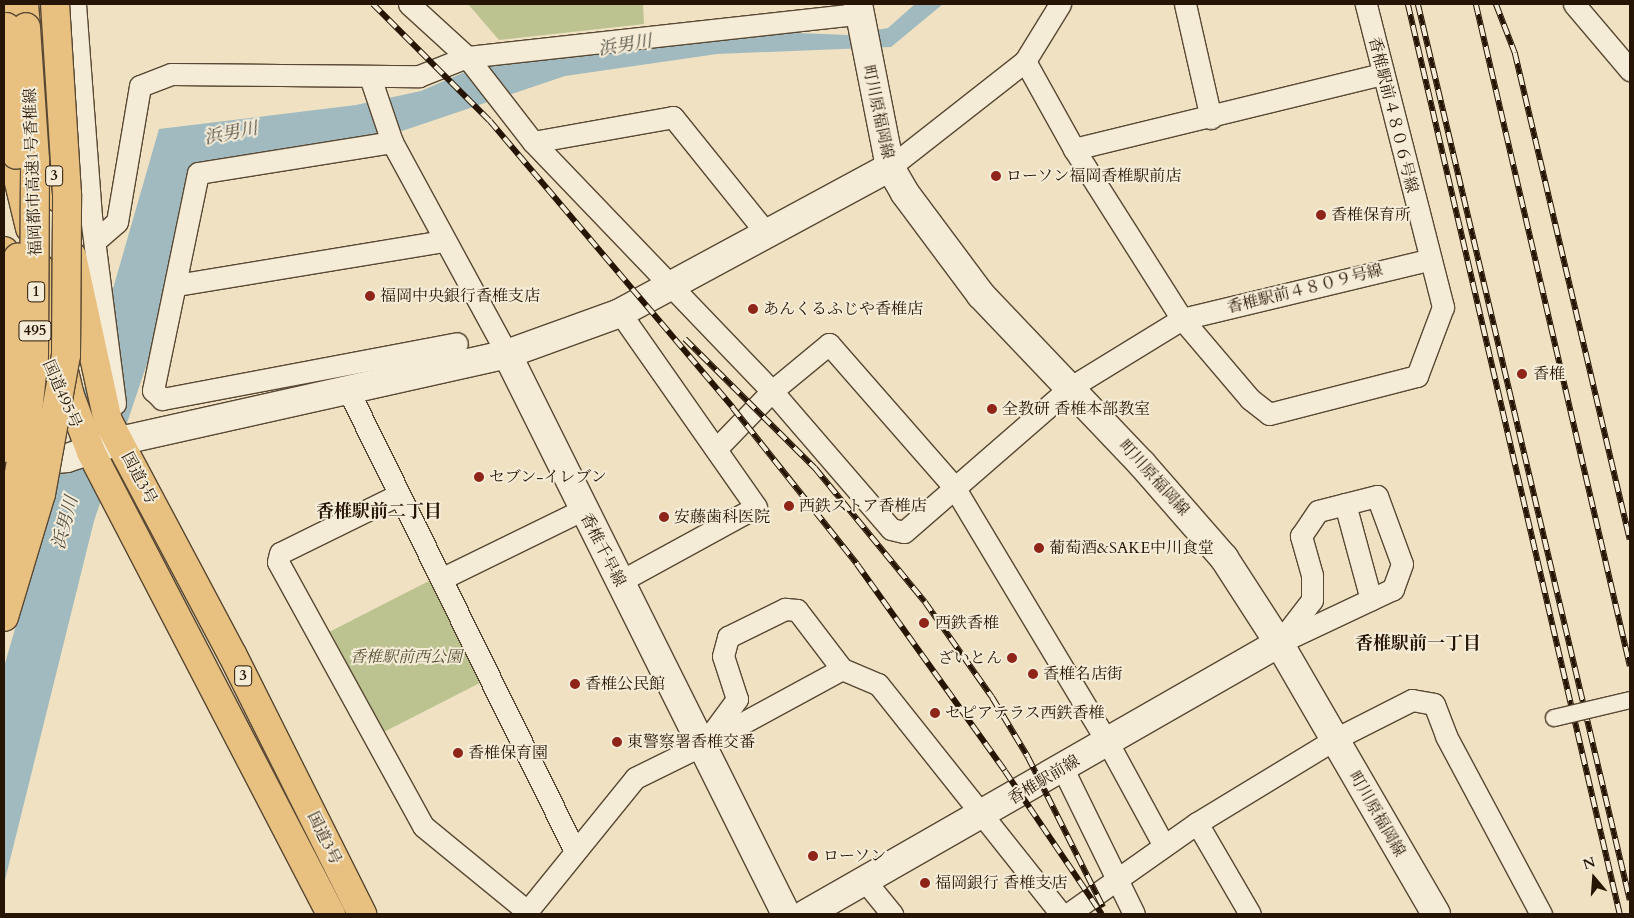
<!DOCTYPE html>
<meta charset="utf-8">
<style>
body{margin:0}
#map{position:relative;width:1634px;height:918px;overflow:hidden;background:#efe1c1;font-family:Cardo,"Noto Serif JP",serif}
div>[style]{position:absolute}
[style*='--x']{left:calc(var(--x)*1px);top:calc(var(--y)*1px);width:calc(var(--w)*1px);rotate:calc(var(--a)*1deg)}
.green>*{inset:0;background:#bcc290;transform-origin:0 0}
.water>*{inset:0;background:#a0babf}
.roads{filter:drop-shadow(1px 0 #584833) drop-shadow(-1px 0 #584833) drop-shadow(0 1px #584833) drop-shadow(0 -1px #584833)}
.minor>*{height:21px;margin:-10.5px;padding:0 10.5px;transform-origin:10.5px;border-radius:10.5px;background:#f5ecd7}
.tertiary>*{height:28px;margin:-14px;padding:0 14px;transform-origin:14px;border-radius:14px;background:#f5ecd7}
.secondary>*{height:28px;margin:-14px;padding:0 14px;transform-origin:14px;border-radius:14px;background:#f5ecd7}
.trunk>*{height:28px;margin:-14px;padding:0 14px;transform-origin:14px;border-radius:14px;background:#e8c080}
.motorway>*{height:28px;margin:-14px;padding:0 14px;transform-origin:14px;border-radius:14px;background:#e8c080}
.rail>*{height:5.5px;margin-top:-2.75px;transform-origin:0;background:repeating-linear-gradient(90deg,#f5ecd7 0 11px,#261504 0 22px);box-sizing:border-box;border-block:1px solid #261504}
.bridges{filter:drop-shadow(1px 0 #584833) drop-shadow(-1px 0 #584833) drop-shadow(0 1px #584833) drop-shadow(0 -1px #584833)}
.pedestrian-bridge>*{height:16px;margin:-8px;padding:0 8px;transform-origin:8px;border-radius:8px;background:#f5ecd7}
.motorway-bridge>*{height:28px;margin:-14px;padding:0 14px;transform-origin:14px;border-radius:14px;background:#e8c080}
.dots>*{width:14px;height:14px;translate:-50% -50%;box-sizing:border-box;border:2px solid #f5ecd7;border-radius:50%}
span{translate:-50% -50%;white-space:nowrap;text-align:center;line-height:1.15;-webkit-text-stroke:4px #f5ecd7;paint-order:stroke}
.shield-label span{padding:1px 4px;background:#f5ecd7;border:1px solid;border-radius:4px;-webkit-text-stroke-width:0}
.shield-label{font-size:15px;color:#261504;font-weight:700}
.street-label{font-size:16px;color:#261504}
.poi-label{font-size:16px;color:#261504}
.left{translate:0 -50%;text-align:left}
.right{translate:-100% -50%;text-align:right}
.park-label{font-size:16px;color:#5a5235;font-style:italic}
.water-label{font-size:18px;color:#514f45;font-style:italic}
.neighbourhood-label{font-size:18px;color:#261504;font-weight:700}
.frame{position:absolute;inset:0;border:5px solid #261504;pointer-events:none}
.north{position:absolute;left:1569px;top:853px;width:50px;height:50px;-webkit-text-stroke:4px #f5ecd7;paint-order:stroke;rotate:342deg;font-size:14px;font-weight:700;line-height:20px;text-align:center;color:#261504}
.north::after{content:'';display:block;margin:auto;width:18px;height:22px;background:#261504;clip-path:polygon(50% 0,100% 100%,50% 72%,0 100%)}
</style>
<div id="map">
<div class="green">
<i style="clip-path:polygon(468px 4px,643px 4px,644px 24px,499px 40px)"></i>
<i style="left:429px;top:581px;width:114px;height:111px;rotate:63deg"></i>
</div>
<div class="water">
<i style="clip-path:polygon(915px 4px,943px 4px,891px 47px,717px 54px,565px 76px,402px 131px,199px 164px,159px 328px,94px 521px,4px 884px,4px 667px,159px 129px,356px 105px,421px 91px,483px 64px,772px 32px,848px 35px,888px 28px)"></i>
</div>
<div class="roads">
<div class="minor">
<i style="--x:75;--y:4;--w:213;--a:85.7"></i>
<i style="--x:91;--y:216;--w:189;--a:82.7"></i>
<i style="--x:409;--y:4;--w:79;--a:42.4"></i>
<i style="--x:467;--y:57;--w:108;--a:52.2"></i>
<i style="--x:533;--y:142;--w:345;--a:46.2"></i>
<i style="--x:772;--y:391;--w:182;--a:49.2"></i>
<i style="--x:891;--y:529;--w:13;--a:13"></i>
<i style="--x:904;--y:532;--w:221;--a:-41"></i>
<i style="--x:1071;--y:387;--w:130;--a:-31.5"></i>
<i style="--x:1182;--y:319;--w:105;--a:49.6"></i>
<i style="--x:1250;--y:399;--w:24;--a:38"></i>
<i style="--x:1269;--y:414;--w:153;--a:-14.4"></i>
<i style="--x:1417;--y:376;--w:74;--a:-69.4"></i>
<i style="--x:1443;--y:307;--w:313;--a:-104.3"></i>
<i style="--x:1185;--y:4;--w:117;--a:77.2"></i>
<i style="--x:1574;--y:4;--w:87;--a:49.7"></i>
<i style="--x:1025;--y:61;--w:101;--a:60.9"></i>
<i style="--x:1074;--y:149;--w:201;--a:57.6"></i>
<i style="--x:1182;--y:319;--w:253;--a:-13.5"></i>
<i style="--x:370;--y:77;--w:69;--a:71.3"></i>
<i style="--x:392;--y:142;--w:241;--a:61.5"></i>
<i style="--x:392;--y:142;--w:196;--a:170.9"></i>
<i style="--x:198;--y:173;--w:222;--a:101.7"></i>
<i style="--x:153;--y:390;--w:13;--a:45"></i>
<i style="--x:162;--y:399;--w:300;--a:-10.7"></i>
<i style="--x:533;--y:142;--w:142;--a:-10.1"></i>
<i style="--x:673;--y:117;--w:150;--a:51.2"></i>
<i style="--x:1074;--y:149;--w:317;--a:-13.7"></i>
<i style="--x:890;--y:167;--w:172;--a:-38.1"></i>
<i style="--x:1025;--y:61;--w:67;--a:-58.4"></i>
<i style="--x:95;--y:241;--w:29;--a:-41"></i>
<i style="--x:117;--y:222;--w:138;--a:-80.4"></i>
<i style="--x:140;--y:86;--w:33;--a:-21"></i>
<i style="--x:171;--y:74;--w:248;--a:0.5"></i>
<i style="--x:419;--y:76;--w:52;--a:-21.6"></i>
<i style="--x:467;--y:57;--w:394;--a:-6.3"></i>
<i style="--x:177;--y:285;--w:271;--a:-9.4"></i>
<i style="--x:348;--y:390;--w:512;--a:63.79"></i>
<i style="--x:716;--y:449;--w:81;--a:-46"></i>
<i style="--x:772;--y:391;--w:74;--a:-39.5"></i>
<i style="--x:829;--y:344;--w:190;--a:48.8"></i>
<i style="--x:954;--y:487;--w:299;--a:59"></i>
<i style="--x:1108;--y:743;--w:115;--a:61.4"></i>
<i style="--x:398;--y:495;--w:131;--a:153.8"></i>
<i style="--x:280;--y:553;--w:9;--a:103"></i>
<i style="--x:278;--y:562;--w:301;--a:61.2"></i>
<i style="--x:423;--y:826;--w:134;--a:39.3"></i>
<i style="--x:1377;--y:496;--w:72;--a:69.8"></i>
<i style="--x:1402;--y:564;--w:27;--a:110"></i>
<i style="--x:1393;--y:589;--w:126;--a:154.7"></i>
<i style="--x:1279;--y:643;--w:54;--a:-52.5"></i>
<i style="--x:1312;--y:600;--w:25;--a:-90"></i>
<i style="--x:1312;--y:575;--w:41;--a:-105.8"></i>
<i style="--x:1301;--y:536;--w:30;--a:-56"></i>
<i style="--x:1318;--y:511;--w:61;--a:-14.3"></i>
<i style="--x:1345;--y:504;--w:99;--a:74.8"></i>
<i style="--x:443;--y:578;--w:155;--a:-26.1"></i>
<i style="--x:619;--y:582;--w:156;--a:-28.7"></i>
<i style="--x:756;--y:507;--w:237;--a:-125"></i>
<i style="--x:785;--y:609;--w:12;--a:5"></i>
<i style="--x:797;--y:610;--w:74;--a:52.7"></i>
<i style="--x:842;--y:669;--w:157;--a:151.5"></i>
<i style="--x:704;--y:744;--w:56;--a:-53.7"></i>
<i style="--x:737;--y:699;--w:45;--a:-108"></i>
<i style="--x:723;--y:656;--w:20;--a:-75"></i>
<i style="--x:728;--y:637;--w:64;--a:-26.2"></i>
<i style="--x:842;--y:669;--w:39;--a:23"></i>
<i style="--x:878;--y:684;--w:294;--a:51.5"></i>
<i style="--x:1063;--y:769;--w:161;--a:63.9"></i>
<i style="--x:1197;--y:823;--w:105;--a:59.8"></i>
<i style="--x:865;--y:881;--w:43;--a:50.7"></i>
<i style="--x:525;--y:914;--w:175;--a:-51"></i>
<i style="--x:635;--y:778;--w:77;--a:-26.2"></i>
<i style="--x:1068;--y:914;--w:158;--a:-35.2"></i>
<i style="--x:1197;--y:823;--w:162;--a:-31.3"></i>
<i style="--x:1335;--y:739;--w:86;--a:-26.9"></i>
<i style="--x:1412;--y:700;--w:22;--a:10"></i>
<i style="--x:1434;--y:704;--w:34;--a:69"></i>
<i style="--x:1446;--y:736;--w:202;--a:61.9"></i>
</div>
<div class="tertiary">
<i style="--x:507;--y:354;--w:626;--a:63.52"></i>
<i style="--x:4;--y:464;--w:63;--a:-5.4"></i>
<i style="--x:67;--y:458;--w:55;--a:-18.1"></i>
<i style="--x:119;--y:441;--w:398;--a:-12.6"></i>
<i style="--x:507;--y:354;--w:120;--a:-19.9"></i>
<i style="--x:620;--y:313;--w:307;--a:-28.4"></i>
</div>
<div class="secondary">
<i style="--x:858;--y:4;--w:166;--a:78.9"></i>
<i style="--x:890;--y:167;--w:30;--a:60"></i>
<i style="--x:905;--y:193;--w:127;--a:53.3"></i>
<i style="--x:981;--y:295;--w:233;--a:46.4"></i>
<i style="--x:1142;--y:464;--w:125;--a:48.9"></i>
<i style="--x:1224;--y:558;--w:101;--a:57.1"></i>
<i style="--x:1279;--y:643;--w:313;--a:59.9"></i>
<i style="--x:806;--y:914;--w:545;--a:-29.81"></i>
</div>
<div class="trunk">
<i style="--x:40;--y:112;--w:89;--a:77.1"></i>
<i style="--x:7;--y:133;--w:98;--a:76.4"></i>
<i style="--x:4;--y:251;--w:41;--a:68.5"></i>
<i style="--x:72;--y:256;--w:169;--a:77.7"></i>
<i style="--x:108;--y:421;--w:264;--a:62"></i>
<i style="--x:232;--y:654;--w:291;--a:63.4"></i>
<i style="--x:39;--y:267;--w:133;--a:76.5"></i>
<i style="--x:70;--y:396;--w:60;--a:69.4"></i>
<i style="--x:91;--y:452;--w:521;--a:62.55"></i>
</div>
<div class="motorway">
<i style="--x:5;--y:4;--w:23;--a:88"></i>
<i style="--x:24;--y:4;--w:23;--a:85"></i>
</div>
</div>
<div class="rail">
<i style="--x:373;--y:4;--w:165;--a:45"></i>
<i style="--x:490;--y:121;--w:376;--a:49.7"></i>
<i style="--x:733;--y:408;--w:199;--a:51.5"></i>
<i style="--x:857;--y:564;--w:254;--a:54.4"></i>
<i style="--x:1005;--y:771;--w:173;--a:55.9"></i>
<i style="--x:1408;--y:4;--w:934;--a:76.89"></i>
<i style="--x:1418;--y:4;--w:921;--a:76.69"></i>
<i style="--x:1476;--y:4;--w:680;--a:76.9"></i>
<i style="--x:1496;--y:4;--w:53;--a:68.8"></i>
<i style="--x:1515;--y:53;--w:500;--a:76.71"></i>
<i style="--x:685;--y:339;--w:183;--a:44.8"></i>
<i style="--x:815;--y:468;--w:173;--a:50.6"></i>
<i style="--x:925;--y:602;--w:116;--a:54.8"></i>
<i style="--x:992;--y:697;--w:70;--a:59"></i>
<i style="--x:1028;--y:757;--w:168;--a:63.4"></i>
</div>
<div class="bridges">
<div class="pedestrian-bridge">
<i style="--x:1554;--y:718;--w:78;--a:-13.3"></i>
</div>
<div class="motorway-bridge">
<i style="--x:6;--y:27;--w:128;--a:85.5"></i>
<i style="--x:4;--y:448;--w:191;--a:-85.8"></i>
<i style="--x:4;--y:555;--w:117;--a:-79.7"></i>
<i style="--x:25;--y:440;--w:84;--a:-83.9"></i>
<i style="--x:34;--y:356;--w:196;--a:-89.7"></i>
<i style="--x:35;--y:160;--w:133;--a:-93.9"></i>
<i style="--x:4;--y:617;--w:128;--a:-73.3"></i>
<i style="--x:41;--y:494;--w:141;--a:-79.8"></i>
<i style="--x:66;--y:355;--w:161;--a:-89.6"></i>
<i style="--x:67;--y:194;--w:190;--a:-93.6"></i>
</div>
</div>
<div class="dots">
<i style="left:996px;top:176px;background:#8f2418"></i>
<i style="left:1321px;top:215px;background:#8f2418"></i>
<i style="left:370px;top:296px;background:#8f2418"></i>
<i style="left:753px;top:309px;background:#8f2418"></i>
<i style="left:1522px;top:374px;background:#8f2418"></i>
<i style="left:992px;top:409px;background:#8f2418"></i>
<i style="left:479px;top:477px;background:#8f2418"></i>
<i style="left:789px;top:506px;background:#8f2418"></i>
<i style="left:664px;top:517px;background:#8f2418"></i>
<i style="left:1039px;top:548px;background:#8f2418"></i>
<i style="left:924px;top:623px;background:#8f2418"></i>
<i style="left:1012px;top:658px;background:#8f2418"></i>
<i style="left:1033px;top:674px;background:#8f2418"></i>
<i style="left:575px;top:684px;background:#8f2418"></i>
<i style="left:935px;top:713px;background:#8f2418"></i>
<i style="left:617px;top:742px;background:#8f2418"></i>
<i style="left:458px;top:753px;background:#8f2418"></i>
<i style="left:813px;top:856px;background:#8f2418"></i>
<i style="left:925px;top:883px;background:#8f2418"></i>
</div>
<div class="shield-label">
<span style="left:54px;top:176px">3</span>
<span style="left:36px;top:292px">1</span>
<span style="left:35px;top:331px">495</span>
<span style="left:243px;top:676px">3</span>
</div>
<div class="street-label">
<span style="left:878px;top:112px;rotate:78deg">町川原福岡線</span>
<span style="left:1393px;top:115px;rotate:76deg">香椎駅前４８０６号線</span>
<span style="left:33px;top:172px;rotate:-92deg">福岡都市高速1号香椎線</span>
<span style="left:1305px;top:289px;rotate:-14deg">香椎駅前４８０９号線</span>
<span style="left:62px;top:394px;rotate:66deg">国道495号</span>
<span style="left:139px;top:478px;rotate:62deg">国道3号</span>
<span style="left:1154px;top:478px;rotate:48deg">町川原福岡線</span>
<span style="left:603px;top:550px;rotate:63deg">香椎千早線</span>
<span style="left:1044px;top:780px;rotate:-31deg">香椎駅前線</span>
<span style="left:1377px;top:814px;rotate:60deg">町川原福岡線</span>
<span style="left:324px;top:838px;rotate:64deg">国道3号</span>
</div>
<div class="poi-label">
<span class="left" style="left:1006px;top:176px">ローソン福岡香椎駅前店</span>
<span class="left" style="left:1331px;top:215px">香椎保育所</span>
<span class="left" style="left:380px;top:296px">福岡中央銀行香椎支店</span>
<span class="left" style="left:763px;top:309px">あんくるふじや香椎店</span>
<span class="left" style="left:1533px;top:374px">香椎</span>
<span class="left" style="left:1002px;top:409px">全教研 香椎本部教室</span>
<span class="left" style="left:489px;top:477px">セブン-イレブン</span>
<span class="left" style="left:799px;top:506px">西鉄ストア香椎店</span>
<span class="left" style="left:674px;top:517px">安藤歯科医院</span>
<span class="left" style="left:1049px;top:548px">葡萄酒&amp;SAKE中川食堂</span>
<span class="left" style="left:935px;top:623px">西鉄香椎</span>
<span class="right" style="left:1002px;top:658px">ざいとん</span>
<span class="left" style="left:1043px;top:674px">香椎名店街</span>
<span class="left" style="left:585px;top:684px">香椎公民館</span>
<span class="left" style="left:945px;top:713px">セピアテラス西鉄香椎</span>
<span class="left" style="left:627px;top:742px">東警察署香椎交番</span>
<span class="left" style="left:468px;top:753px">香椎保育園</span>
<span class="left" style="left:823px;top:856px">ローソン</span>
<span class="left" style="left:935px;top:883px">福岡銀行 香椎支店</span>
</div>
<div class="park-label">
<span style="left:406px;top:657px">香椎駅前西公園</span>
</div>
<div class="water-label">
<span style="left:625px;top:46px;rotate:-9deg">浜男川</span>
<span style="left:231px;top:134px;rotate:-11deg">浜男川</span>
<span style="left:66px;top:523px;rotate:-75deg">浜男川</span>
</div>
<div class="neighbourhood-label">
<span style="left:379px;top:512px">香椎駅前二丁目</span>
<span style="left:1418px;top:644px">香椎駅前一丁目</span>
</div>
<div class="frame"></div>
<div class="north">N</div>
</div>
